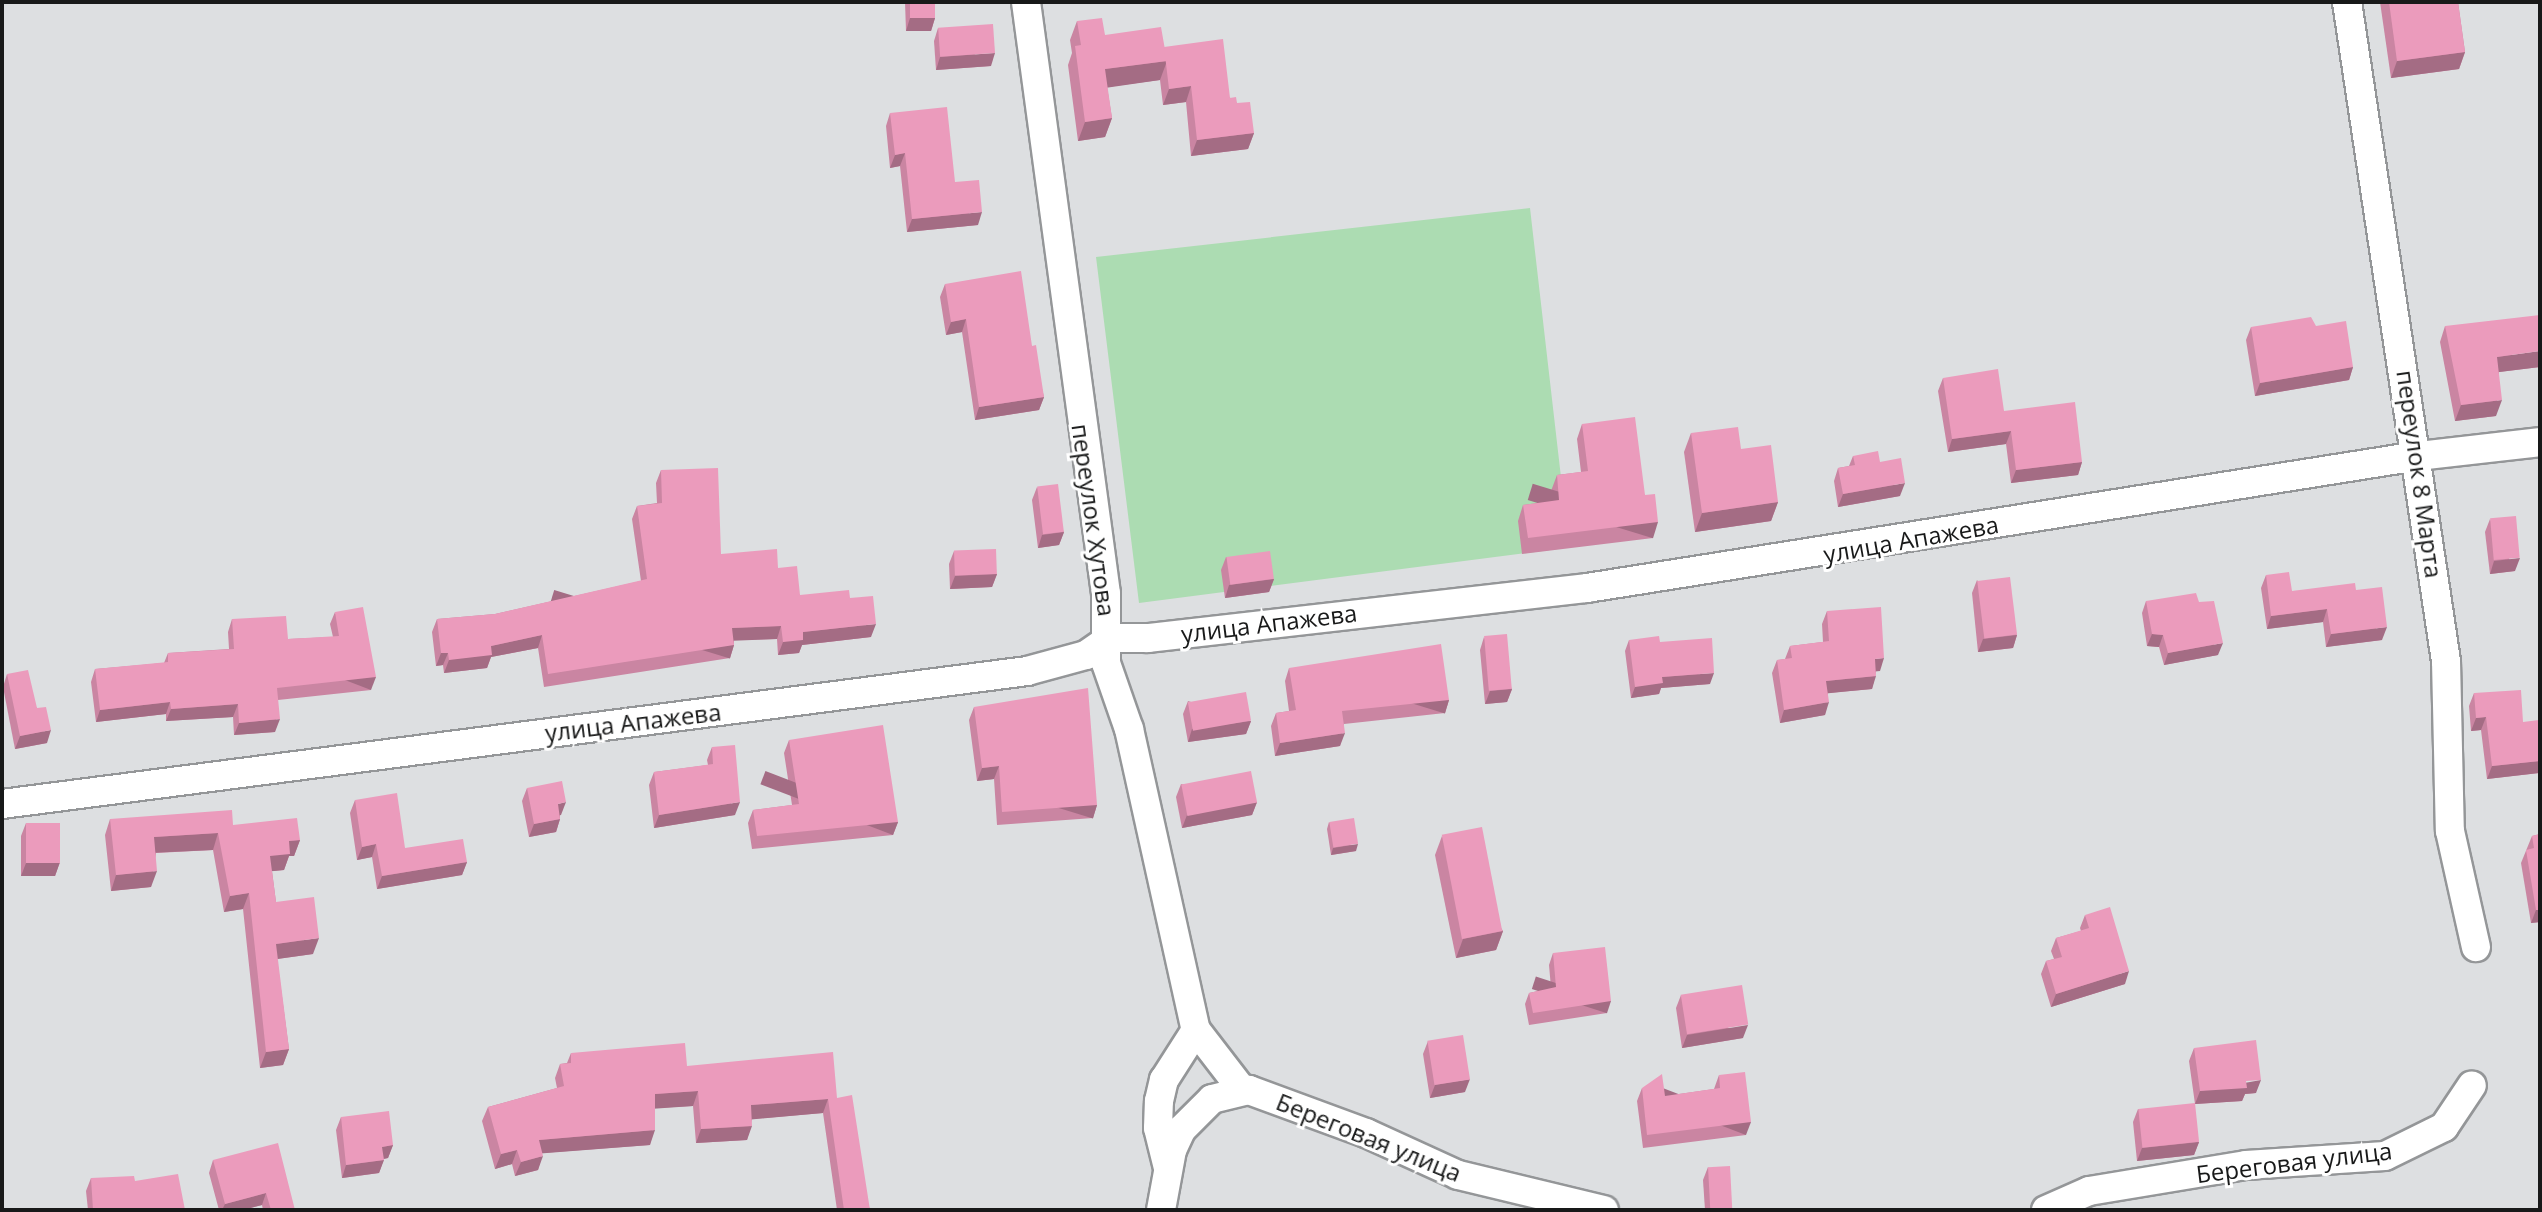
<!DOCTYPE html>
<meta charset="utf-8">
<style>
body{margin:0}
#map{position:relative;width:2542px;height:1212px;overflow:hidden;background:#dddfe1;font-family:"Open Sans",sans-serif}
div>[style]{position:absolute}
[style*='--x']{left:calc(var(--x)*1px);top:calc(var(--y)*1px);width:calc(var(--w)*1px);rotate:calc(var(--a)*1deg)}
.green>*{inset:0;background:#acdcb2}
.roads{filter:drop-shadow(2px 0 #949698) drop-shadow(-2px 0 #949698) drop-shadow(0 2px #949698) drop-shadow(0 -2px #949698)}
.minor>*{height:28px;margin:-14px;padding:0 14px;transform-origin:14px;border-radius:14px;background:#fff}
.wall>*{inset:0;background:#ca85a2}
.shaded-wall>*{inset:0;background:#a46c84;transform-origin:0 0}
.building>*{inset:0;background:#eb9bbc;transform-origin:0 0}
span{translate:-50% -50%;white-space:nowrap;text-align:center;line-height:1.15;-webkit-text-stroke:6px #fff;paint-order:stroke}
.street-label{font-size:24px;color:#181919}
.frame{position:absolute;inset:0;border:4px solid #181919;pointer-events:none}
</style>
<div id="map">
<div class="green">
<i style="clip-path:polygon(1530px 208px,1562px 486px,1551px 491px,1558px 549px,1139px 603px,1096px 257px)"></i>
</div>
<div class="roads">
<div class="minor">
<i style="--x:1026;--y:2;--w:597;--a:82.3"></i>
<i style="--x:1106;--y:594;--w:69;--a:90"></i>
<i style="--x:1106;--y:663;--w:70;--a:70.8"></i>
<i style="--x:1129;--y:729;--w:308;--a:77.5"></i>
<i style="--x:2347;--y:2;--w:666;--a:81.46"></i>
<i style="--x:2446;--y:661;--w:170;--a:88.7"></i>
<i style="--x:2450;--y:831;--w:119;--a:77.4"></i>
<i style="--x:2;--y:804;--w:1034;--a:-7.39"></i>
<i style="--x:1027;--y:671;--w:61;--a:-15.2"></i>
<i style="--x:1086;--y:655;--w:29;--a:-35"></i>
<i style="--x:1110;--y:638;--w:38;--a:0"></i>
<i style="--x:1148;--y:638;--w:442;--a:-6.5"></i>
<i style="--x:1587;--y:588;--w:841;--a:-9.03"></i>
<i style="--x:2418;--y:456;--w:123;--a:-6.5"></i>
<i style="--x:1168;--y:1168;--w:41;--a:-104"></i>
<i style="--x:1158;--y:1128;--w:27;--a:-88"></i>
<i style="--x:1159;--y:1101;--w:22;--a:-77"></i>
<i style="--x:1164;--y:1080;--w:59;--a:-57.4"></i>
<i style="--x:1196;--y:1030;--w:77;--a:52.4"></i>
<i style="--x:1161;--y:1210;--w:61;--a:-79.6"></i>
<i style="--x:1172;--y:1150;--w:23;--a:-65"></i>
<i style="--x:1182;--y:1129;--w:42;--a:-45"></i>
<i style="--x:1212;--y:1099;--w:38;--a:-14"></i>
<i style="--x:1249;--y:1090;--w:125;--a:20.2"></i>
<i style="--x:1366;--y:1133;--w:101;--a:24.5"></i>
<i style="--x:1458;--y:1175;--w:150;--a:13.5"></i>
<i style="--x:2046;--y:1210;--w:47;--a:-23.8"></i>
<i style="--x:2089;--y:1191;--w:159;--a:-9.4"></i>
<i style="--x:2246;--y:1165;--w:139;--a:-3.7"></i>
<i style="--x:2385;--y:1156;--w:66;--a:-26.2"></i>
<i style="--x:2444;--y:1127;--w:50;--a:-56.3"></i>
</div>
</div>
<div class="wall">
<i style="clip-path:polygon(905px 2px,935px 2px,935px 18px,931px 31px,906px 31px)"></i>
<i style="clip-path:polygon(2380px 2px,2458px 2px,2465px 52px,2459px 69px,2391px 78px)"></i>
<i style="clip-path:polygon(1077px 21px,1105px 35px,1164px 47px,1237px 103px,1254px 133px,1248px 149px,1191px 156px,1186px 102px,1163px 105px,1160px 80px,1107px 87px,1112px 118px,1105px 137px,1078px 141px,1068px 65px,1072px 53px,1070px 40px)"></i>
<i style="clip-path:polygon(938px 28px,991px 66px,936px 70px,934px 41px)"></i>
<i style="clip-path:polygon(890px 113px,978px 225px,907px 232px,900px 166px,890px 168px,886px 126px)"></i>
<i style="clip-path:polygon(945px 284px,1032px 346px,1044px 397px,1039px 410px,975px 420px,962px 332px,946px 335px,940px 297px)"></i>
<i style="clip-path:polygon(2316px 326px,2353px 367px,2349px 380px,2255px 396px,2246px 340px,2251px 327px)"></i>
<i style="clip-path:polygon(2445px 326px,2540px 367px,2499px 372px,2496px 416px,2455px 421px,2440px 342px)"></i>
<i style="clip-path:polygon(1943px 378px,2004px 411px,2082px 462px,2078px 475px,2011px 483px,2006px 444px,1948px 452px,1938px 391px)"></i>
<i style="clip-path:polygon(1582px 424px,1645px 495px,1653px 538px,1522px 554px,1518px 521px,1523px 505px,1552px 501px,1551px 491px,1557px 475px,1581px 472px,1577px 439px)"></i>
<i style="clip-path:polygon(1691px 433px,1741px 449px,1778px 502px,1771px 521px,1695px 532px,1684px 452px)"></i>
<i style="clip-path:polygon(1853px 456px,1880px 462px,1900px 496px,1838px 507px,1834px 481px,1838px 468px,1849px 466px)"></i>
<i style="clip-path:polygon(661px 470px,721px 554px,778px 568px,800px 595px,850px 598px,871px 637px,802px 645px,799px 653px,778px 655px,777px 639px,734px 640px,734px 645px,730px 658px,544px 687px,538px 648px,491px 657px,487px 668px,444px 673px,443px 665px,436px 666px,432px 632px,437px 619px,495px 614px,641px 581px,632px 519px,637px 506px,657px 503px,656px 483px)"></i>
<i style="clip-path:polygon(1037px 487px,1064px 532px,1059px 545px,1038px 548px,1032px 500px)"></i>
<i style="clip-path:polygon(2490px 519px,2515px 571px,2490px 574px,2485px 532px)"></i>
<i style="clip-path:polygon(954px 551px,997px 574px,992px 587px,950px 589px,949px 564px)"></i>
<i style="clip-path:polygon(1226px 557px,1274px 579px,1269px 592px,1225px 598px,1221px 570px)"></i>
<i style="clip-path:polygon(2266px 575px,2292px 591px,2356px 590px,2382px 640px,2326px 647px,2323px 622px,2267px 629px,2261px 588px)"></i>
<i style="clip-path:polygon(1977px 580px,2017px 635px,2013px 648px,1978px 652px,1972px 593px)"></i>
<i style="clip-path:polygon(2146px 601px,2199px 602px,2218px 655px,2164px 665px,2159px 647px,2147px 646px,2142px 613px)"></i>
<i style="clip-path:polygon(1827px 611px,1880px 671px,1876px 671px,1872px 689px,1828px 693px,1825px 715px,1780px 723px,1772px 673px,1777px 660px,1785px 659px,1790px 646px,1823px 642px,1822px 624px)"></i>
<i style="clip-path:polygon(335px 612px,371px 690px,278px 700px,275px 732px,234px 735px,233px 717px,166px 721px,166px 714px,96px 722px,91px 682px,95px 669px,164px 663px,168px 653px,229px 649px,228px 632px,232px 619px,288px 639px,333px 637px,330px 624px)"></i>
<i style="clip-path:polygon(1484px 637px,1512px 689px,1507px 702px,1485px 704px,1480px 650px)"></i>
<i style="clip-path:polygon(1629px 640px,1660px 642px,1710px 684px,1661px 688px,1659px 694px,1631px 698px,1625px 651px)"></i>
<i style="clip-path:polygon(1289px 668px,1449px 700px,1445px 713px,1344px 724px,1340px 746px,1275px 756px,1271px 726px,1276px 713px,1289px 711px,1285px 681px)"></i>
<i style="clip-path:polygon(7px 674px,37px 708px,47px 743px,15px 749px,3px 687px)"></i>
<i style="clip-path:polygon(2474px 693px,2523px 722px,2540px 726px,2539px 773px,2487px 779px,2481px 730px,2471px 731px,2469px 706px)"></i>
<i style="clip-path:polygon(1188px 701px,1251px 721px,1246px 734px,1188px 742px,1183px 714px)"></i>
<i style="clip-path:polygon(974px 707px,1097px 805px,1093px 818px,997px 825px,994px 779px,977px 781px,969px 720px)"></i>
<i style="clip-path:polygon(789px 740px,898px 822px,893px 835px,752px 849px,748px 823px,753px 810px,792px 805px,784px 753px)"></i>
<i style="clip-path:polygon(712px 747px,735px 815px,654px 828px,649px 785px,654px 772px,708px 765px,707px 760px)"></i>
<i style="clip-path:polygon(1181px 784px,1257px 802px,1252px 815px,1182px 828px,1176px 797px)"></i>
<i style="clip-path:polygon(527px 788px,561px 815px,560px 815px,560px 819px,556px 832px,529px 837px,522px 801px)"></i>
<i style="clip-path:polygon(355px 800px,405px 848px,467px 862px,462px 875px,377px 889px,372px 857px,357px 860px,350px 813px)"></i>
<i style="clip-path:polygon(110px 819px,233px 825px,300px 840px,294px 856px,289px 856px,284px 870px,272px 871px,276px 902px,313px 954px,277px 959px,289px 1049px,283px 1065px,260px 1068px,243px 909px,224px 912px,213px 850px,156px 853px,151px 887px,111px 891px,105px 835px)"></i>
<i style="clip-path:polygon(1329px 822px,1356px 851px,1331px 855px,1327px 829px)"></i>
<i style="clip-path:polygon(26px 823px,60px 862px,55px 876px,21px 876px,21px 836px)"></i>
<i style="clip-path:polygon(2540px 834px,2540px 922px,2531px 923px,2521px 863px,2532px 836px)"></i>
<i style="clip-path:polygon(1442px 836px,1503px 931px,1496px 950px,1456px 958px,1435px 855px)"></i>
<i style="clip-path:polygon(2085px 915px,2125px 984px,2051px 1007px,2041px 974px,2046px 961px,2054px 959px,2051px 951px,2056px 938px,2081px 931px,2080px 928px)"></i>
<i style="clip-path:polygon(1553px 953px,1607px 1013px,1529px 1025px,1525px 1004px,1529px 993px,1551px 988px,1549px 965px)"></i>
<i style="clip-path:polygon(1681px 995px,1743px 1038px,1682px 1048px,1676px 1008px)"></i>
<i style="clip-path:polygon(1428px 1041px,1465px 1092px,1430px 1098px,1423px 1054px)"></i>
<i style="clip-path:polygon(2194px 1048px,2256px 1093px,2245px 1094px,2242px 1101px,2195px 1104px,2189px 1061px)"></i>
<i style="clip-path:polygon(571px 1053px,687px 1066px,837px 1098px,870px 1210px,837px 1210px,823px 1113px,752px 1119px,747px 1140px,696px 1143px,693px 1106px,655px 1108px,650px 1145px,542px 1153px,538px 1170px,515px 1176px,512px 1164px,495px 1169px,482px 1121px,488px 1107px,557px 1088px,555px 1078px,560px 1064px,567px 1063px)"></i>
<i style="clip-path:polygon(1719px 1075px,1746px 1135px,1643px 1148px,1637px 1101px,1642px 1088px,1665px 1096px,1714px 1089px)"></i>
<i style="clip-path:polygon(2138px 1109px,2199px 1142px,2194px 1155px,2137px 1161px,2133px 1122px)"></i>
<i style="clip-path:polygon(341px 1117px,393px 1145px,388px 1158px,384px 1159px,379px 1173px,342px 1178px,336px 1130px)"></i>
<i style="clip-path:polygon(213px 1160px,295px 1210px,263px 1210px,262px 1205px,243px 1210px,219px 1210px,209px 1173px)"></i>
<i style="clip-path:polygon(1708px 1167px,1732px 1210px,1705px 1210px,1703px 1180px)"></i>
<i style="clip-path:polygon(91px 1178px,135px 1181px,185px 1210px,88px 1210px,86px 1191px)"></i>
</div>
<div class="shaded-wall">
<i style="clip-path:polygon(910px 18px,935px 18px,931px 31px,906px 31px)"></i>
<i style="clip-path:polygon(2465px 52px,2459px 69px,2391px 78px,2397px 61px)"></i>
<i style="clip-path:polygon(995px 53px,991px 66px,936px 70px,940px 57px)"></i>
<i style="clip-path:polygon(1167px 61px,1160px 80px,1098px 89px,1105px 69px)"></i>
<i style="clip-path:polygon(1191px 86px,1186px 102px,1163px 105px,1169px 89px)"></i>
<i style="clip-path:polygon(1112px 118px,1105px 137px,1078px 141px,1085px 122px)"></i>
<i style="clip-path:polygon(1254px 133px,1248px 149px,1191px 156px,1197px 140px)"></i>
<i style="clip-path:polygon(905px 153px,900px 166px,890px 168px,895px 155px)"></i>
<i style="clip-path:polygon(982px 212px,978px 225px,907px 232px,912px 219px)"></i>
<i style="clip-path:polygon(966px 319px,962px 332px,946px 335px,951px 322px)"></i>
<i style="clip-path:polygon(2540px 351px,2540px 367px,2491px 373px,2497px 357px)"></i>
<i style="clip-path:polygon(2353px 367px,2349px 380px,2255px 396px,2260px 383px)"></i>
<i style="clip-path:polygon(1044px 397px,1039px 410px,975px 420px,979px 407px)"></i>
<i style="clip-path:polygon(2502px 400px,2496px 416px,2455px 421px,2461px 405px)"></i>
<i style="clip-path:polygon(2011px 431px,2006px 444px,1948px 452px,1952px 439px)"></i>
<i style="clip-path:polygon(2082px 462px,2078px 475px,2011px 483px,2016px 470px)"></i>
<i style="clip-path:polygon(1905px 483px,1900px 496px,1838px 507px,1843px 494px)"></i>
<i style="clip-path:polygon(1778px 502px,1771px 521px,1695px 532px,1702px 513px)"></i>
<i style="left:1658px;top:522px;width:17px;height:131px;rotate:107deg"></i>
<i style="clip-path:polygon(1064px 532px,1059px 545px,1038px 548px,1042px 535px)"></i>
<i style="clip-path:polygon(2520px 558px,2515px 571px,2490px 574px,2494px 561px)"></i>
<i style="clip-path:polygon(997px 574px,992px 587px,950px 589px,955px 576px)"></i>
<i style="clip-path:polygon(1274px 579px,1269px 592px,1225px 598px,1229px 585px)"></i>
<i style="clip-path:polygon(2327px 609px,2323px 622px,2267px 629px,2271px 616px)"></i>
<i style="clip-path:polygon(876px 624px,871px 637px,802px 645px,799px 653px,778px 655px,783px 642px,803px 632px)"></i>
<i style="clip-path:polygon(781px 626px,777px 639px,727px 641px,732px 628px)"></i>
<i style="clip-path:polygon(2387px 627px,2382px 640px,2326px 647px,2331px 634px)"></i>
<i style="clip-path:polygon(2152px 634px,2163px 635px,2159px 647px,2147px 646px)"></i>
<i style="clip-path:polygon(542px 635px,538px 648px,491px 657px,487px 668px,444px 673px,449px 660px,491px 646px)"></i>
<i style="clip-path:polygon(2017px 635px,2013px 648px,1978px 652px,1983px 639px)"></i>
<i style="clip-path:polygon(2223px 643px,2218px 655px,2164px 665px,2168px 653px)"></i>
<i style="left:734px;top:645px;width:14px;height:188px;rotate:107deg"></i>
<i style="clip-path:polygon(441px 653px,448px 653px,443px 665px,436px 666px)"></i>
<i style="clip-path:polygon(1884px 658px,1880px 671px,1870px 672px,1875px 659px)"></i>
<i style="clip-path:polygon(1714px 673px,1710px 684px,1661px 688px,1659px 694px,1631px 698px,1635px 687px,1662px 677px)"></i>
<i style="clip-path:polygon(1876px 676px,1872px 689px,1821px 694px,1826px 681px)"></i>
<i style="left:376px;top:677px;width:14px;height:100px;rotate:111deg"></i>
<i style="clip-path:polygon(1512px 689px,1507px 702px,1485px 704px,1490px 691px)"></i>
<i style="left:1449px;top:700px;width:14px;height:108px;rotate:107deg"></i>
<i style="clip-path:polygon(170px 702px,166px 714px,96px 722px,100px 710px)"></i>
<i style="clip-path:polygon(1829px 702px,1825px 715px,1780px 723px,1784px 710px)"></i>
<i style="clip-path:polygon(238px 704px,233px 717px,166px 721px,171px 709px)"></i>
<i style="clip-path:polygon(2486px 717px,2481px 730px,2471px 731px,2476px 718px)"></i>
<i style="clip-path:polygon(280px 719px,275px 732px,234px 735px,239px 723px)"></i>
<i style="clip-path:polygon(1251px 721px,1246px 734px,1188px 742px,1192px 729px)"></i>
<i style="clip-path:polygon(51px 730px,47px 743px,15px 749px,20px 736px)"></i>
<i style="clip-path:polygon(1345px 733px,1340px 746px,1275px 756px,1280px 743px)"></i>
<i style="clip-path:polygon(2540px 761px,2539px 773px,2487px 779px,2492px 766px)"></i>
<i style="clip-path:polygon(999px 766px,994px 779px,977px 781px,982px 768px)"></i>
<i style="clip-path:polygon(566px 802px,561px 815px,553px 817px,558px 804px)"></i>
<i style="clip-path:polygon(740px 802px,735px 815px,654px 828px,659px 815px)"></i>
<i style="clip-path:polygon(1257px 802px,1252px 815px,1182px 828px,1187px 815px)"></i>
<i style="left:1097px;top:805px;width:14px;height:95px;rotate:107deg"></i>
<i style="clip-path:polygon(560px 819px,556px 832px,529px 837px,534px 824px)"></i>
<i style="left:898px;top:822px;width:14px;height:142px;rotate:111deg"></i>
<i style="clip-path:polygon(218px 833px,213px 850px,148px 853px,154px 837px)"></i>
<i style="clip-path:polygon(300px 840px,294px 856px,289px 856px,284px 870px,264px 872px,270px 856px,289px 841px)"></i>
<i style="clip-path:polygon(376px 844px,372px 857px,357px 860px,362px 847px)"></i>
<i style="clip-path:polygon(1358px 844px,1356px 851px,1331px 855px,1333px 848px)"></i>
<i style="clip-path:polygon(60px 862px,55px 876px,21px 876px,26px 863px)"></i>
<i style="clip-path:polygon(467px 862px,462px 875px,377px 889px,382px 876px)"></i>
<i style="clip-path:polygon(157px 871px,151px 887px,111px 891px,116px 875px)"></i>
<i style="clip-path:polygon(249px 893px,243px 909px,224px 912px,230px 896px)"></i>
<i style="clip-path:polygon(2536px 910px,2540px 910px,2540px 922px,2531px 923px)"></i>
<i style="clip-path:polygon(1503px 931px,1496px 950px,1456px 958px,1463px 939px)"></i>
<i style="clip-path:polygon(319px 938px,313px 954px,270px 960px,276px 944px)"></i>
<i style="clip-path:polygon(2129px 971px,2125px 984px,2051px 1007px,2056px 994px)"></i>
<i style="left:1611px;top:1001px;width:13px;height:79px;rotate:108deg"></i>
<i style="clip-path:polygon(1748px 1025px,1743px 1038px,1682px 1048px,1687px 1035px)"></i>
<i style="clip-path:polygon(289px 1049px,283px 1065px,260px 1068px,266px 1052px)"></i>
<i style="clip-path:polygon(1470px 1079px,1465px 1092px,1430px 1098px,1435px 1085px)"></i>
<i style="clip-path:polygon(2261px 1080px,2256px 1093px,2245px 1094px,2242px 1101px,2195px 1104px,2200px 1091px)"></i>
<i style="clip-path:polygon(698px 1091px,693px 1106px,650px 1109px,655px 1094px)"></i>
<i style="clip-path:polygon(828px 1099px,823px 1113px,746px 1120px,751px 1105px)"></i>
<i style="left:1751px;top:1122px;width:14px;height:105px;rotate:111deg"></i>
<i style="clip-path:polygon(752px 1126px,747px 1140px,696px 1143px,701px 1129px)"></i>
<i style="clip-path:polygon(655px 1130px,650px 1145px,534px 1154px,539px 1140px)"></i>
<i style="clip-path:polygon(2199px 1142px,2194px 1155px,2137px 1161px,2142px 1148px)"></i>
<i style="clip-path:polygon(393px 1145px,388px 1158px,377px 1160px,382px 1147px)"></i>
<i style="clip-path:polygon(517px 1150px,512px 1164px,495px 1169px,501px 1154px)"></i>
<i style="clip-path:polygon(543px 1156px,538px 1170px,515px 1176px,521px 1162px)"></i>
<i style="clip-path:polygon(384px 1160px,379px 1173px,342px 1178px,346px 1165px)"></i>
<i style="clip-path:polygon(266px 1193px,262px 1205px,243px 1210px,222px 1210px,225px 1204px)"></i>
</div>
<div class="building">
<i style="left:910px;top:2px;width:25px;height:16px"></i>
<i style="clip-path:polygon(2389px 2px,2458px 2px,2465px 52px,2397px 61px)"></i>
<i style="clip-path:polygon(1102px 18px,1105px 35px,1161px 27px,1167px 61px,1105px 69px,1112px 118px,1085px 122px,1075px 46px,1081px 45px,1077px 21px)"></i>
<i style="left:993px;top:24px;width:29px;height:55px;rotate:86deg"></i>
<i style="clip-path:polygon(1223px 39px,1230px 98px,1236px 97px,1237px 103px,1250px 102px,1254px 133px,1197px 140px,1191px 86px,1169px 89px,1164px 47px)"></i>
<i style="clip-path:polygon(947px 107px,955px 182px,979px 180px,982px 212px,912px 219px,905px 153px,895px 155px,890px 113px)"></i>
<i style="clip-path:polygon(1021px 271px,1032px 346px,1036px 345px,1044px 397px,979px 407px,966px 319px,951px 322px,945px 284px)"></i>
<i style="clip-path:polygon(2540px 315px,2540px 351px,2497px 357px,2502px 400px,2461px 405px,2445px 326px)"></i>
<i style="clip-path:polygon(2311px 317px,2316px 326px,2346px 321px,2353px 367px,2260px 383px,2251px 327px)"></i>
<i style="clip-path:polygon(1998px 369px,2004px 411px,2075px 402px,2082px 462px,2016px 470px,2011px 431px,1952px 439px,1943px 378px)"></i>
<i style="clip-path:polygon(1635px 417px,1645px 495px,1655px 494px,1658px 522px,1528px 538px,1523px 505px,1559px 500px,1557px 475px,1588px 471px,1582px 424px)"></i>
<i style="clip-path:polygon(1738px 427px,1741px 449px,1771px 445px,1778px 502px,1702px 513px,1691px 433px)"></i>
<i style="clip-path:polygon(1878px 451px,1880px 462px,1901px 458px,1905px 483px,1843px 494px,1838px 468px,1855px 465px,1853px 456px)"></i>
<i style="clip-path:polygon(718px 468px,721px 554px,777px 549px,778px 568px,797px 566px,800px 595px,849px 590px,850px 598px,873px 596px,876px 624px,803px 632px,803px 640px,783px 642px,781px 626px,732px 628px,734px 645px,548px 674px,542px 635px,491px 646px,492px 655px,449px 660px,448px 653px,441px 653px,437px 619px,495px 614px,647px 579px,637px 506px,662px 503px,661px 470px)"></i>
<i style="left:1058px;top:484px;width:48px;height:21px;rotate:83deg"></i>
<i style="left:2516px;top:516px;width:42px;height:26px;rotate:85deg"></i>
<i style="left:996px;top:549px;width:25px;height:42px;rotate:88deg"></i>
<i style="left:1270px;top:551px;width:28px;height:44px;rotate:82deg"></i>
<i style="clip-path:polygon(2289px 572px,2292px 591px,2355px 583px,2356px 590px,2382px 587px,2387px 627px,2331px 634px,2327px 609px,2271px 616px,2266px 575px)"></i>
<i style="left:2010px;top:577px;width:58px;height:33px;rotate:83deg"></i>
<i style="clip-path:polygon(2196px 593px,2199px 602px,2214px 601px,2223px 643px,2168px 653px,2163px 635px,2152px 634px,2146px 601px)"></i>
<i style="clip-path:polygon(363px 607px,376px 677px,277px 688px,280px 719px,239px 723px,238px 704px,171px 709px,170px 702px,100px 710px,95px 669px,168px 662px,168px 653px,234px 649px,232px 619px,286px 616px,288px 639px,339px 636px,335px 612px)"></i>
<i style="clip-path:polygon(1881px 607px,1884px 658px,1875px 659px,1876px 676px,1826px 681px,1829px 702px,1784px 710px,1777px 660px,1792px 658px,1790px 646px,1829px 641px,1827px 611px)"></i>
<i style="left:1507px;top:634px;width:55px;height:23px;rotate:85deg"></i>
<i style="clip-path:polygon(1659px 636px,1660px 642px,1712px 638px,1714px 673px,1662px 677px,1663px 683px,1635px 687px,1629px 640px)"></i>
<i style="clip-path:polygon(1441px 644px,1449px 700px,1342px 711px,1345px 733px,1280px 743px,1276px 713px,1296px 710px,1289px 668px)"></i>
<i style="clip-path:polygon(28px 670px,37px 708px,46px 707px,51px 730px,20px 736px,7px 674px)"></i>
<i style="clip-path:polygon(1088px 688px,1097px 805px,1002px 812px,999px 766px,982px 768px,974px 707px)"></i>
<i style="clip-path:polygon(2521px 690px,2523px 722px,2539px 720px,2540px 761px,2492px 766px,2486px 717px,2476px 718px,2474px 693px)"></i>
<i style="left:1246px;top:692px;width:29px;height:59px;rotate:80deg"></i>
<i style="clip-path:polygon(883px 725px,898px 822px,757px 836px,753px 810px,799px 804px,789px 740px)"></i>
<i style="clip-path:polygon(735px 745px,740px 802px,659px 815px,654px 772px,713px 764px,712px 747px)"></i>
<i style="left:1251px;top:771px;width:32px;height:71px;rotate:79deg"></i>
<i style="clip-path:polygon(562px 781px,566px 802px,558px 804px,560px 819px,534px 824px,527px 788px)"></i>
<i style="clip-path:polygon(397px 793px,405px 848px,463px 839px,467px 862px,382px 876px,376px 844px,362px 847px,355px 800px)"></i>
<i style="clip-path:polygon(232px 810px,233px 825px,297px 818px,300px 840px,289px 841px,290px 854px,270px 856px,276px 902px,314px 897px,319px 938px,276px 944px,289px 1049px,266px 1052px,249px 893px,230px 896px,218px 833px,154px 837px,157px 871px,116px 875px,110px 819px)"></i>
<i style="left:1354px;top:818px;width:26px;height:25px;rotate:81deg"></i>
<i style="left:26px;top:823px;width:34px;height:40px"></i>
<i style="left:1482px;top:827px;width:106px;height:41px;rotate:79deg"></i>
<i style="clip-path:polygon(2540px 834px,2540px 910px,2536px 910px,2526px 850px,2534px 848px,2532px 836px)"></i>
<i style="clip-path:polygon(2110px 907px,2129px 971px,2056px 994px,2046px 961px,2062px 957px,2056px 938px,2089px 928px,2085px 915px)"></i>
<i style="clip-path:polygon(1605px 947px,1611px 1001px,1533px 1013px,1529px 993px,1556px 987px,1553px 953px)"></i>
<i style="left:1742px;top:985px;width:40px;height:62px;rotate:81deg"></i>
<i style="left:1463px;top:1035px;width:45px;height:36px;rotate:81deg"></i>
<i style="clip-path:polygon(2256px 1040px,2261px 1080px,2246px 1081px,2247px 1088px,2200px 1091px,2194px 1048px)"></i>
<i style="clip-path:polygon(685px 1043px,687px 1066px,833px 1052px,837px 1098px,852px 1095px,870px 1210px,844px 1210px,828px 1099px,751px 1105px,752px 1126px,701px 1129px,698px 1091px,655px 1094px,655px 1130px,539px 1140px,543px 1156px,521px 1162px,517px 1150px,501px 1154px,488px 1107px,564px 1086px,560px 1064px,571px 1063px,571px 1053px)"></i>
<i style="clip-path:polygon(1745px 1072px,1751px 1122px,1647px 1135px,1642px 1088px,1662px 1074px,1665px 1096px,1720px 1088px,1719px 1075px)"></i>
<i style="left:2195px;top:1103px;width:39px;height:57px;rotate:84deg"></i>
<i style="clip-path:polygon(389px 1111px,393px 1145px,382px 1147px,384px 1160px,346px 1165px,341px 1117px)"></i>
<i style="clip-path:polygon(278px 1143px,295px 1210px,271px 1210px,266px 1193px,225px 1204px,213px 1160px)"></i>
<i style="left:1730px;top:1166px;width:44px;height:22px;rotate:87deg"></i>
<i style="clip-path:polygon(178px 1174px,185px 1210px,93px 1210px,91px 1178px,134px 1176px,135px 1181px)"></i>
</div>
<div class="street-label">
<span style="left:2420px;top:474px;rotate:82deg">переулок 8 Марта</span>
<span style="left:1094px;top:520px;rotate:82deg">переулок Хутова</span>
<span style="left:1911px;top:539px;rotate:-10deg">улица Апажева</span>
<span style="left:1269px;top:623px;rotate:-7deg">улица Апажева</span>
<span style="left:633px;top:722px;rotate:-7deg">улица Апажева</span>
<span style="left:1369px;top:1137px;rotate:22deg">Береговая улица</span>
<span style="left:2294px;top:1162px;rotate:-7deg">Береговая улица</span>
</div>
<div class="frame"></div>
</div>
